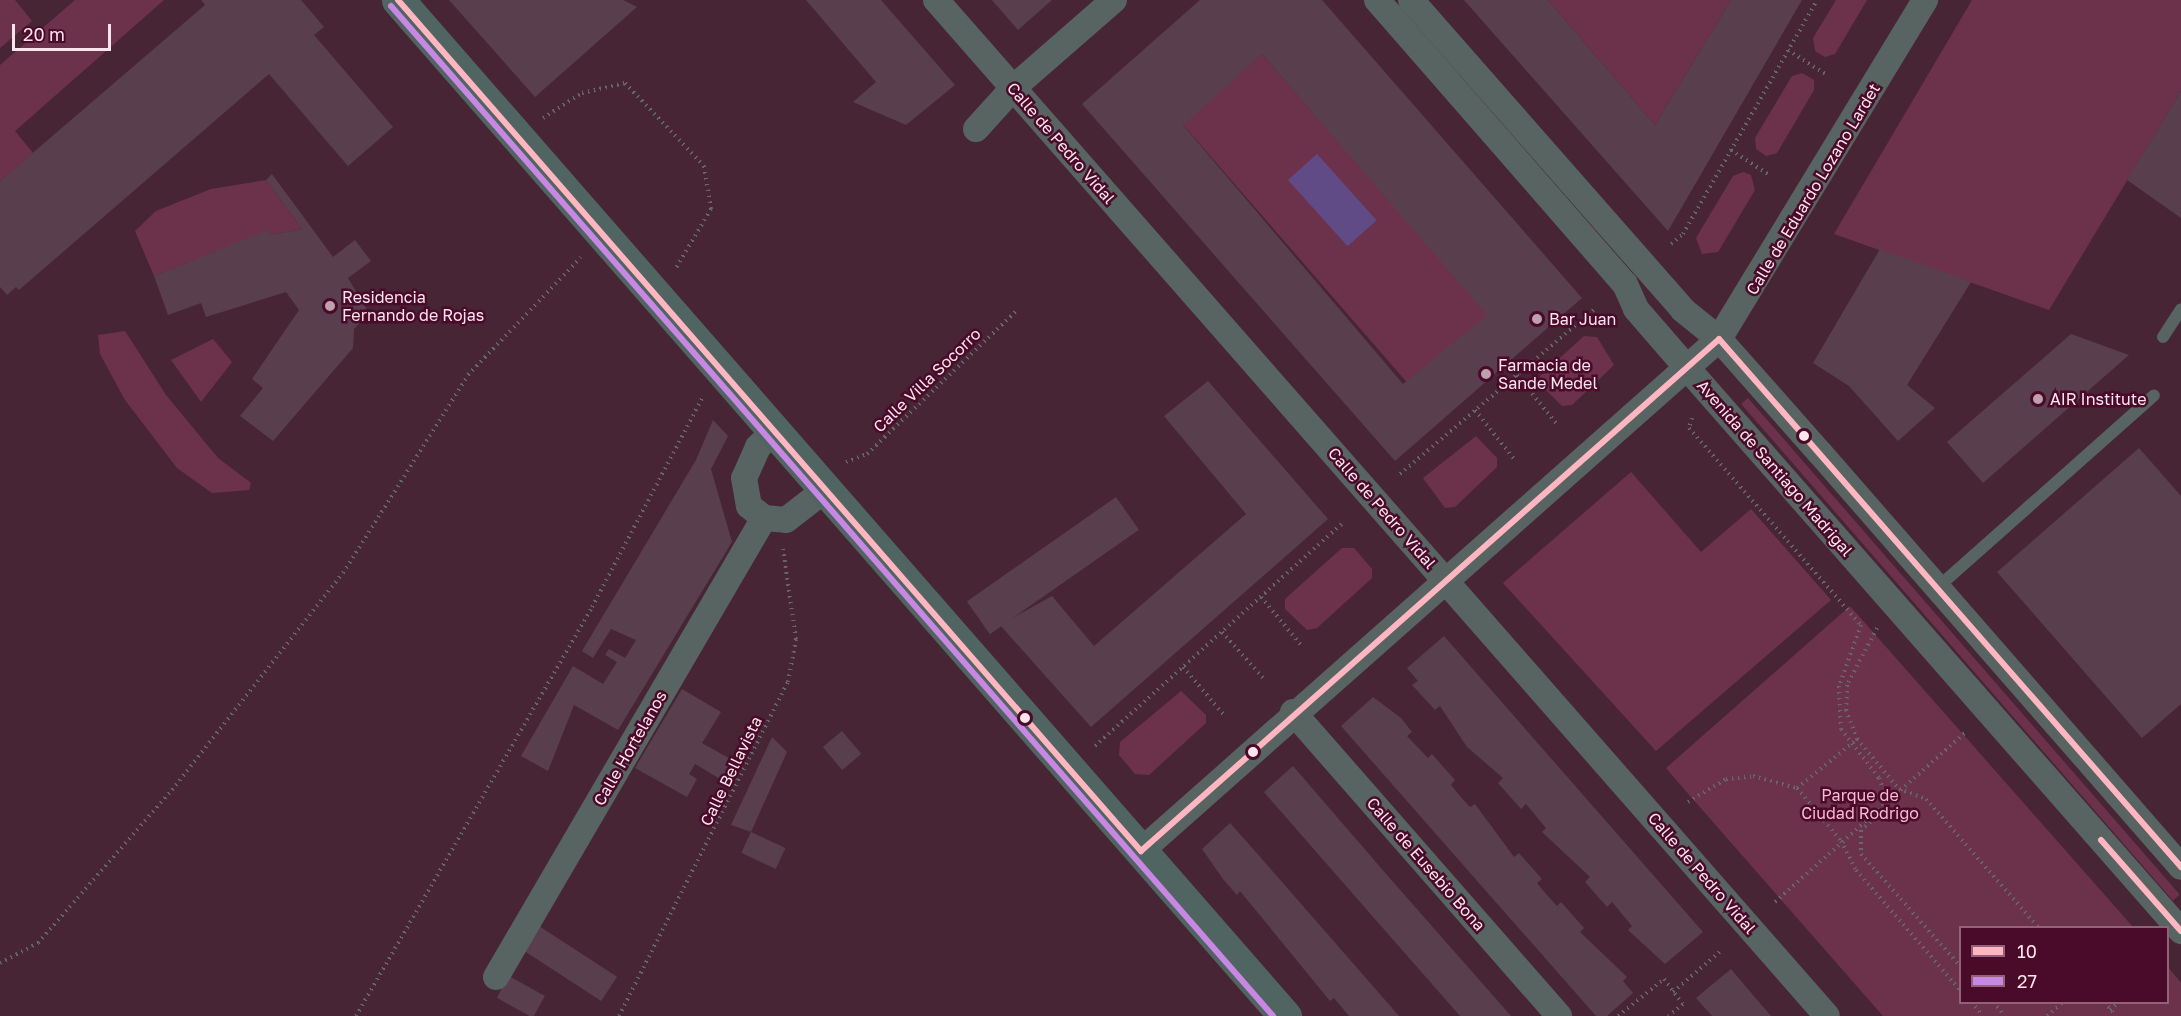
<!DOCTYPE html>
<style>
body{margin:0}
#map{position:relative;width:2181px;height:1016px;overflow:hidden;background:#482535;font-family:"Golos Text",sans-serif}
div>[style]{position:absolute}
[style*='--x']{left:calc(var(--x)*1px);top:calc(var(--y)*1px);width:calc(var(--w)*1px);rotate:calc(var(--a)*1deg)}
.green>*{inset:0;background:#6d324b;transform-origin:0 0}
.water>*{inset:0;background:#604b86;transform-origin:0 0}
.building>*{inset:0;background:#593e4e;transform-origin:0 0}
.path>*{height:4px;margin-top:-2px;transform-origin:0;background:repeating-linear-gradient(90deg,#666769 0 1.5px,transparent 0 6px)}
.lane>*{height:12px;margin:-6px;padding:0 6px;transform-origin:6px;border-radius:6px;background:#576461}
.street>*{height:26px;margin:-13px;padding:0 13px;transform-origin:13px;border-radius:13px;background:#576461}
.secondary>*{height:33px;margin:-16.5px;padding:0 16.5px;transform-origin:16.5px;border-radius:16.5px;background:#506561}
.bus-1>*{height:6px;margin:-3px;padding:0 3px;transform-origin:3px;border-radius:3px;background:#ffb6c1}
.bus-2>*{height:6px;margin:-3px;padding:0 3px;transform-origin:3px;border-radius:3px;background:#c787e3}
.dots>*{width:16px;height:16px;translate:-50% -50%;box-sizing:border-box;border:3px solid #4a0b2a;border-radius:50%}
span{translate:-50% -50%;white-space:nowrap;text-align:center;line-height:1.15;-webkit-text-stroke:5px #4a0b2a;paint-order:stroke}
.street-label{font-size:16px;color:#fde4ec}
.poi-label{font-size:16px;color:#fde4ec}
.left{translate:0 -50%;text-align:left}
.park-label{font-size:16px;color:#fabad1}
.legend{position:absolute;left:1959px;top:926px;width:210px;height:78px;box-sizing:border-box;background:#4a0b2a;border:2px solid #926278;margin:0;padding:8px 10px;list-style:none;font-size:18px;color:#fde4ec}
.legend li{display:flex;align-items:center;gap:12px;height:30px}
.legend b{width:30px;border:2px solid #926278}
.scale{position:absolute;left:12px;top:24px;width:99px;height:27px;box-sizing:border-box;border:3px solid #fde4ec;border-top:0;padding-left:8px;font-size:18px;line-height:21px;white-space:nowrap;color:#fde4ec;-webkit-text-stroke:4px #4a0b2a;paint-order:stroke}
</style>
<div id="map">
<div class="green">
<i style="clip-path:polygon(0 0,15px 0,32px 21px,0 48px)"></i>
<i style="clip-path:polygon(75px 0,164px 0,15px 131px,33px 153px,0 181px,0 65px)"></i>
<i style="clip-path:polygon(1548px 0,1731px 0,1655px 125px)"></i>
<i style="clip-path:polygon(1836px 0,1867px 0,1835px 54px,1825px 57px,1815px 51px,1813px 38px)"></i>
<i style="clip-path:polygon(1972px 0,2181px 0,2181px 91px,2049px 310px,1834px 234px)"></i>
<i style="left:1262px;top:54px;width:345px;height:106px;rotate:49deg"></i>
<i style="clip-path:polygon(1802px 73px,1814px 80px,1814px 90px,1777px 153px,1766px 156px,1756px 149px,1755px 138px,1792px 76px)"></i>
<i style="clip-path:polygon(1743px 172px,1751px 175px,1755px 190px,1718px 252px,1702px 254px,1696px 238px,1733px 176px)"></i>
<i style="clip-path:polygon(266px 180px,302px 229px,270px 235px,267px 231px,154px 276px,135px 231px,156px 211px,211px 189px)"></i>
<i style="clip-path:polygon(125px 331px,166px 395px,218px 458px,251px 483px,249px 490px,212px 493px,177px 468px,125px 400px,100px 354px,98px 335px)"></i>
<i style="clip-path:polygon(1584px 336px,1597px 337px,1614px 365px,1572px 405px,1562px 406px,1541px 385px,1540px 376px)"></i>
<i style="clip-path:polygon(213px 339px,232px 362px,201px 402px,171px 360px)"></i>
<i style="left:1748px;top:398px;width:658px;height:9px;rotate:49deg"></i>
<i style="clip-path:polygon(1476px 436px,1497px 458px,1497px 467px,1455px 507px,1445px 508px,1423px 478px)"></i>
<i style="clip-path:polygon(1631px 472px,1701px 552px,1751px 509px,1831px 600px,1656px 751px,1503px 583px)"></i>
<i style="clip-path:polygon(1342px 548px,1354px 548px,1372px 569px,1372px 578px,1317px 628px,1307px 630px,1285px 609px,1285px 599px)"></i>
<i style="clip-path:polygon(1850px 606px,2133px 927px,1960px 928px,1960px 1002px,2168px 1002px,2168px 967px,2181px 983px,2181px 1016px,1883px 1016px,1677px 781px,1666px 768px)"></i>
<i style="clip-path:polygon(1181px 691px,1206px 715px,1206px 723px,1149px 775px,1135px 774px,1119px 755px,1120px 742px)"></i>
</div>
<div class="water">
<i style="left:1317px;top:154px;width:89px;height:39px;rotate:48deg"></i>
</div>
<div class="building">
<i style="clip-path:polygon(201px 0,301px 0,324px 27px,314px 35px,393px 127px,348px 166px,269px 74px,19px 290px,16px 287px,7px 295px,0 287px,0 181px,205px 5px)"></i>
<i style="clip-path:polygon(449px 0,623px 0,637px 7px,535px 97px)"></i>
<i style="clip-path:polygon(806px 0,881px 0,955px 85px,906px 125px,853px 102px,876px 82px)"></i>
<i style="clip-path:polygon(992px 0,1052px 0,1018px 30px)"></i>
<i style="clip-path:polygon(evenodd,1200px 0,1322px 0,1582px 298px,1395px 461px,1082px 104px,1200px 0,1262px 54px,1487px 315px,1403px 384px,1183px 125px,1262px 54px)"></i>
<i style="clip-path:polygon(1464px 0,1548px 0,1655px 125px,1731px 0,1802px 0,1668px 231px)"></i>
<i style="clip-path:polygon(2181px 91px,2181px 218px,2127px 180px)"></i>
<i style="clip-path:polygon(272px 174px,333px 257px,355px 240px,371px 261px,348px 278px,369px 313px,354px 329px,353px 348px,273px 441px,240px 416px,263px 388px,252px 379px,299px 310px,286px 292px,206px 317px,201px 303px,168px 315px,154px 276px,268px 230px,270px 235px,302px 229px,266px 180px)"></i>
<i style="clip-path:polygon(1880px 249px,1971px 282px,1907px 385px,1935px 408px,1898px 441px,1849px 386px,1813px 363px)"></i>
<i style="clip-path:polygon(2071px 334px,2129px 355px,1983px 483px,1947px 442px)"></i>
<i style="clip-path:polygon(1208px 381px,1328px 519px,1091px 727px,1000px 625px,1052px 596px,1094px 646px,1246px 514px,1164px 416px)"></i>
<i style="clip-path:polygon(713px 420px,728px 436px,711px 469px,732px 542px,618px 730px,574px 705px,548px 771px,521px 756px,573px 666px,603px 684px,617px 662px,605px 655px,609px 649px,625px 658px,636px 640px,611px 629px,593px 658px,582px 651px,696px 460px)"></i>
<i style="clip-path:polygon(2139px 448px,2181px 496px,2181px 704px,2142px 738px,1997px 572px)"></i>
<i style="left:1116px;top:497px;width:40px;height:182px;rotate:55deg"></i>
<i style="clip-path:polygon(1444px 636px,1703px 932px,1665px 964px,1628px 930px,1632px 926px,1612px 902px,1607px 907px,1585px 882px,1590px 877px,1542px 832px,1546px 828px,1526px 804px,1521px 809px,1498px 783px,1503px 778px,1467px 747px,1440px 706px,1435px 710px,1412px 685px,1418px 681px,1407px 668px)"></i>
<i style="clip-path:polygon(682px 689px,721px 712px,702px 743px,732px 760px,722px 780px,695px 764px,689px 774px,697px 779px,687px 797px,635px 768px)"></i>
<i style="clip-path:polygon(1373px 697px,1401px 718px,1412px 732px,1407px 736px,1428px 758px,1432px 754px,1455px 780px,1451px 785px,1460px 796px,1470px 807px,1475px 804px,1514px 857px,1519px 853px,1542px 879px,1537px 883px,1546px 894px,1557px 906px,1561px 902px,1584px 928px,1580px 932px,1627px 977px,1623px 981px,1633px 993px,1607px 1016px,1596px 1016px,1341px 726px)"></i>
<i style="left:842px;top:731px;width:30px;height:25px;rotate:50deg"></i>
<i style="clip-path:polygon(772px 737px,787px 752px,751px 832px,731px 825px)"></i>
<i style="clip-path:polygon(1293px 766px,1387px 875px,1511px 1016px,1460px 1016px,1360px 902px,1264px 792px)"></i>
<i style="clip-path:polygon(1230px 823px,1255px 851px,1399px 1016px,1349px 1016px,1334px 998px,1330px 1001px,1240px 891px,1237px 895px,1223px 879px,1202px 849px)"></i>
<i style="left:751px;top:832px;width:38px;height:23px;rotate:25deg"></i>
<i style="left:539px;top:926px;width:93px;height:29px;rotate:33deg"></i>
<i style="clip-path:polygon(1731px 969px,1753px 995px,1771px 1016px,1712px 1016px,1696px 998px)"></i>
<i style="left:509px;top:976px;width:41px;height:25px;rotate:29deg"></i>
</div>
<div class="path">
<i style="--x:1788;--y:50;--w:46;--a:32.7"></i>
<i style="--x:543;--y:118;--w:46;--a:-32.7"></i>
<i style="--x:582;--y:93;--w:44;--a:-13.1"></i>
<i style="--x:625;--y:83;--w:115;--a:46.4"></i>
<i style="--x:704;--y:166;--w:44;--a:80.8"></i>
<i style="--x:711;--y:209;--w:69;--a:120.7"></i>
<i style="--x:1731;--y:150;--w:44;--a:33"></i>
<i style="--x:1671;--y:244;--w:16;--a:-40"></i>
<i style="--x:1683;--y:234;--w:270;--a:-60.2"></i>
<i style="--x:1517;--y:375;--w:62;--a:50.9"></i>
<i style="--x:1475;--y:410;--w:63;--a:51.5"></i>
<i style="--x:1692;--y:418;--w:10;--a:107"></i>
<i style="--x:1689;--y:428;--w:262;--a:48.9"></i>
<i style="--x:1861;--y:625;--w:65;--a:109.8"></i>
<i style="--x:1839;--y:686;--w:43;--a:87.3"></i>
<i style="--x:1841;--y:729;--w:62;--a:52.2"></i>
<i style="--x:1879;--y:778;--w:22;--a:69"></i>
<i style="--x:1887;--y:799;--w:11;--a:105"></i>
<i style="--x:1884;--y:810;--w:30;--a:139"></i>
<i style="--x:1861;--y:830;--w:24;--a:90"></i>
<i style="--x:1861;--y:854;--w:149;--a:48.5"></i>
<i style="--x:846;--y:462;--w:22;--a:-21"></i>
<i style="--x:867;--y:454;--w:207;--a:-43.8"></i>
<i style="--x:1400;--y:474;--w:257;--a:-40.3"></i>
<i style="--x:1261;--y:597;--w:64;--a:50.1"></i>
<i style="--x:1877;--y:628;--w:64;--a:117.8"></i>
<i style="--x:1847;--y:685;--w:25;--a:92"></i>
<i style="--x:1846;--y:710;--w:31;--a:69"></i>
<i style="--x:1857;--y:739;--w:65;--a:50"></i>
<i style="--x:1899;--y:789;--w:29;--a:20"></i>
<i style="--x:1926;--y:799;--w:171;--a:48.8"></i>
<i style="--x:1222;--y:632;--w:63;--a:48.2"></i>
<i style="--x:1183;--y:667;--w:63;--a:49.5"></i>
<i style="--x:1095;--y:746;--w:335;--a:-42"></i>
<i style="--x:1797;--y:788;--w:77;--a:-39.2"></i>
<i style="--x:1688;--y:802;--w:44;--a:-31.2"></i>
<i style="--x:1726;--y:779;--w:27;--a:-6"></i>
<i style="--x:1753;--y:776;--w:46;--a:15.3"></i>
<i style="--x:1797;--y:788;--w:69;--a:50.3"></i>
<i style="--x:1841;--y:841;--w:33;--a:63"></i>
<i style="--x:1856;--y:870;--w:159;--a:49.1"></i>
<i style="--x:1775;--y:902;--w:256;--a:-41.7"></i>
<i style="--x:0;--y:963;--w:43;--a:-27.8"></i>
<i style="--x:38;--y:943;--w:203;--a:-48.8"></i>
<i style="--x:172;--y:790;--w:276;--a:-51.8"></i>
<i style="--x:343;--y:573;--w:234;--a:-57.7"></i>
<i style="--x:468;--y:375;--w:163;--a:-46.2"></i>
<i style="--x:1673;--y:992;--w:66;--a:-40.7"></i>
<i style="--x:1971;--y:1002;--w:18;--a:49"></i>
<i style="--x:1993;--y:1002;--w:18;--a:49"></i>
<i style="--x:2104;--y:1002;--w:18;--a:49"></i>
<i style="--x:2110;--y:1010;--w:12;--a:-42"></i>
<i style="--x:356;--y:1016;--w:472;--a:-60"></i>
<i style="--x:592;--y:607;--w:236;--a:-62.2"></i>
<i style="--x:619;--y:1016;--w:374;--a:-63.2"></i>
<i style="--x:788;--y:682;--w:44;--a:-79.5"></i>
<i style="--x:796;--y:639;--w:91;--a:-98.2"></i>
<i style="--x:1618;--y:1016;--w:59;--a:-38.8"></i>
<i style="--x:1664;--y:979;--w:31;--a:53"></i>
<i style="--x:1683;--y:1004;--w:19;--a:141"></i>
<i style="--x:2047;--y:1016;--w:21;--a:-41"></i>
</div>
<div class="lane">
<i style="--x:2163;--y:337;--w:33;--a:-57"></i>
<i style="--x:1937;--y:588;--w:290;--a:-41.6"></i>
</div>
<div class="street">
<i style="--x:936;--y:0;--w:1351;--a:48.75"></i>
<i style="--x:1377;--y:0;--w:377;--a:48.9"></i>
<i style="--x:1625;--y:284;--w:27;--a:66"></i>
<i style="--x:1636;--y:309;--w:79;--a:49.1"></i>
<i style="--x:1688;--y:369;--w:748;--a:48.74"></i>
<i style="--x:1411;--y:0;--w:412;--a:48.7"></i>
<i style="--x:1683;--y:310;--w:46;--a:38.9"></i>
<i style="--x:1719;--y:339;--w:152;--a:48.5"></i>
<i style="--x:1820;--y:453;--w:549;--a:48.91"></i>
<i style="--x:976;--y:129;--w:55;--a:-47.9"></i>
<i style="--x:1013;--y:88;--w:134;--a:-41.1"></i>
<i style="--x:774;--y:431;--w:23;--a:135"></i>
<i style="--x:758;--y:447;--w:34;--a:114"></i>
<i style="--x:744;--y:478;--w:28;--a:80"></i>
<i style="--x:749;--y:506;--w:19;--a:39"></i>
<i style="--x:764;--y:518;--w:22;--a:5"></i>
<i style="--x:786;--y:520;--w:51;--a:-37.8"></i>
<i style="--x:1293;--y:712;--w:404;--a:48.8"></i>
<i style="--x:1141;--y:851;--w:772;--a:-41.53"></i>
<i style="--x:1719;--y:339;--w:397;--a:-58.7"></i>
<i style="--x:496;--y:977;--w:532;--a:-59.72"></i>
</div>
<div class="secondary">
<i style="--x:398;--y:0;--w:1349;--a:48.88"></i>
</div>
<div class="bus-1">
<i style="--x:398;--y:0;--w:1130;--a:48.88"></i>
<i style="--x:2101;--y:840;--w:121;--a:48.7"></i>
<i style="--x:1141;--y:851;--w:772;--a:-41.53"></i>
<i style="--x:1719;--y:339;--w:702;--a:48.81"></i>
</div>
<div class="bus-2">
<i style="--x:391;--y:6;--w:1341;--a:48.87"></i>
</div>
<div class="dots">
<i style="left:330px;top:306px;background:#bea1ac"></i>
<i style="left:1537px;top:319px;background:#bea1ac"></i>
<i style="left:1486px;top:374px;background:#bea1ac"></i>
<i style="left:2038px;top:399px;background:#bea1ac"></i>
<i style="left:1804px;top:436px;background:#fde4ec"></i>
<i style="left:1025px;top:718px;background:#fde4ec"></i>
<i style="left:1253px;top:752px;background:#fde4ec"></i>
</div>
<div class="street-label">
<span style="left:1061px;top:143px;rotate:49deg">Calle de Pedro Vidal</span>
<span style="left:1813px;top:189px;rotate:-59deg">Calle de Eduardo Lozano Lardet</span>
<span style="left:927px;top:380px;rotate:-44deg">Calle Villa Socorro</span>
<span style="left:1775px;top:468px;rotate:49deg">Avenida de Santiago Madrigal</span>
<span style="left:1382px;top:508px;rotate:49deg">Calle de Pedro Vidal</span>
<span style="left:630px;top:748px;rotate:-60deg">Calle Hortelanos</span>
<span style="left:731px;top:771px;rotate:-64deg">Calle Bellavista</span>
<span style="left:1426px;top:864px;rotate:49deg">Calle de Eusebio Bona</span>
<span style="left:1702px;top:873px;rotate:49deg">Calle de Pedro Vidal</span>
</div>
<div class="poi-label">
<span class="left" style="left:342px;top:306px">Residencia<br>Fernando de Rojas</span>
<span class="left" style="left:1549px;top:319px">Bar Juan</span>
<span class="left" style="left:1498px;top:374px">Farmacia de<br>Sande Medel</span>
<span class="left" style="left:2050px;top:399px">AIR Institute</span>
</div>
<div class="park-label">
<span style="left:1860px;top:804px">Parque de<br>Ciudad Rodrigo</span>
</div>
<ul class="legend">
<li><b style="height:8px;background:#ffb6c1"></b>10</li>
<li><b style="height:8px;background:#c787e3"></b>27</li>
</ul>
<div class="scale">20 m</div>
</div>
